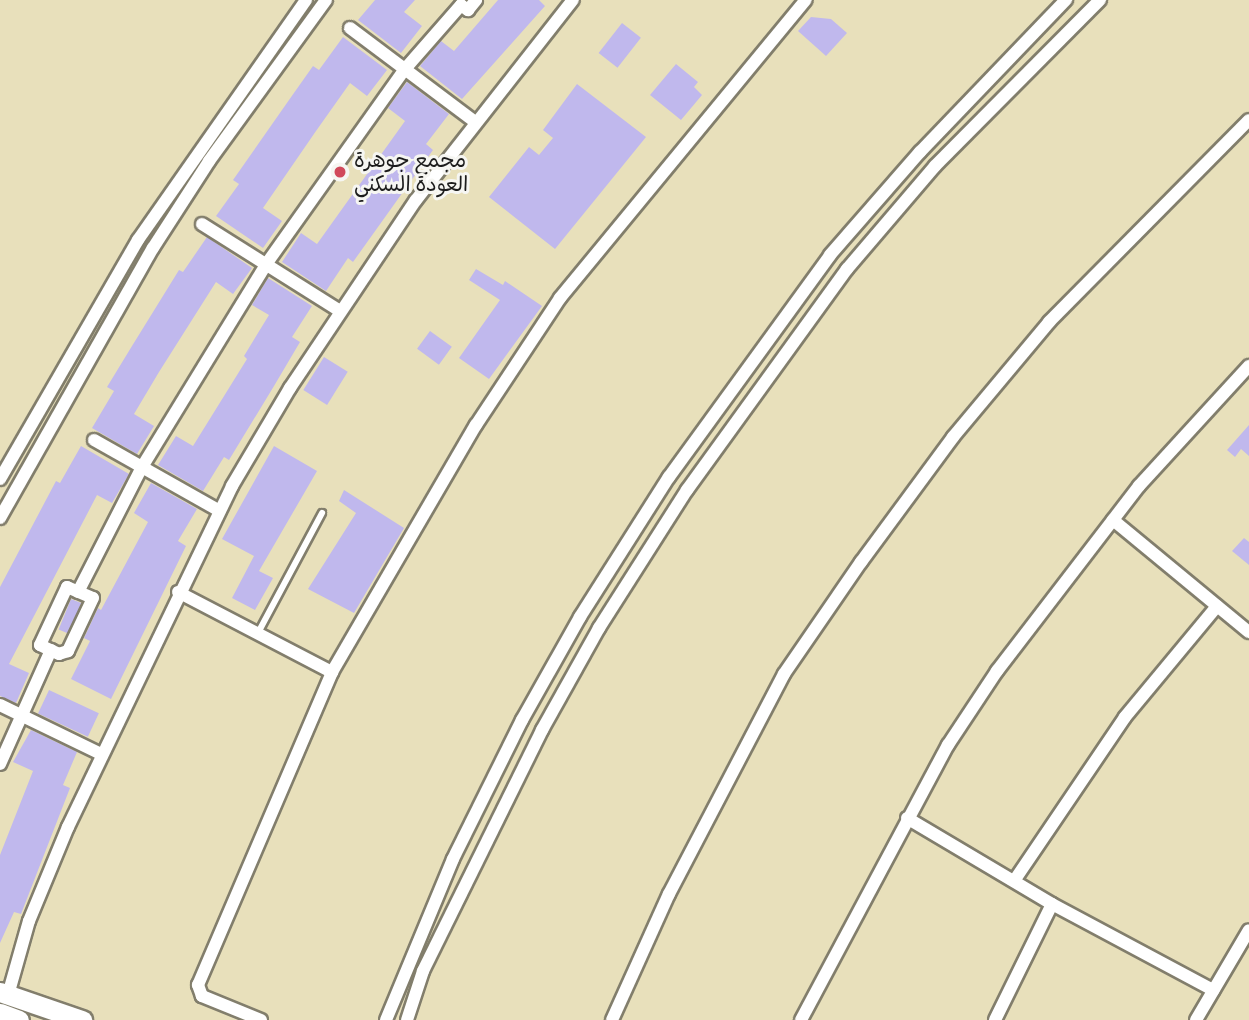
<!DOCTYPE html>
<meta charset="utf-8">
<style>
body{margin:0}
#map{position:relative;width:1249px;height:1020px;overflow:hidden;background:#e8e0bb;font-family:Itim,"Playpen Sans Arabic",sans-serif}
div>[style]{position:absolute}
[style*='--x']{left:calc(var(--x)*1px);top:calc(var(--y)*1px);width:calc(var(--w)*1px);rotate:calc(var(--a)*1deg)}
.building>*{inset:0;background:#c0b8ed;transform-origin:0 0}
.roads{filter:drop-shadow(2px 0 #827e6c) drop-shadow(-2px 0 #827e6c) drop-shadow(0 2px #827e6c) drop-shadow(0 -2px #827e6c)}
.lane>*{height:6px;margin:-3px;padding:0 3px;transform-origin:3px;border-radius:3px;background:#fff}
.street>*{height:12px;margin:-6px;padding:0 6px;transform-origin:6px;border-radius:6px;background:#fff}
.primary>*{height:19px;margin:-9.5px;padding:0 9.5px;transform-origin:9.5px;border-radius:9.5px;background:#fff}
.dots>*{width:19px;height:19px;translate:-50% -50%;box-sizing:border-box;border:4px solid #f6f6f2;border-radius:50%}
span{translate:-50% -50%;white-space:nowrap;text-align:center;line-height:1.15;-webkit-text-stroke:6px #f6f6f2;paint-order:stroke}
.poi-label{font-size:21px;color:#1c1c1c}
.left{translate:0 -50%;text-align:left}
</style>
<div id="map">
<div class="building">
<i style="clip-path:polygon(375px 0,415px 0,404px 12px,422px 26px,401px 53px,358px 20px)"></i>
<i style="clip-path:polygon(498px 0,539px 0,545px 6px,462px 99px,420px 66px,441px 41px,454px 51px)"></i>
<i style="clip-path:polygon(811px 17px,831px 19px,847px 33px,826px 56px,798px 31px)"></i>
<i style="left:622px;top:23px;width:24px;height:38px;rotate:38deg"></i>
<i style="clip-path:polygon(343px 37px,387px 70px,367px 96px,350px 83px,316px 131px,263px 208px,282px 221px,263px 248px,216px 216px,239px 184px,233px 180px,289px 100px,313px 66px,319px 70px)"></i>
<i style="clip-path:polygon(676px 64px,698px 82px,694px 87px,702px 95px,681px 120px,650px 95px)"></i>
<i style="clip-path:polygon(407px 82px,449px 114px,426px 144px,433px 150px,353px 262px,348px 258px,326px 291px,282px 262px,301px 233px,317px 244px,405px 121px,388px 108px)"></i>
<i style="clip-path:polygon(577px 84px,646px 137px,555px 249px,489px 197px,529px 147px,539px 155px,553px 138px,543px 130px)"></i>
<i style="clip-path:polygon(207px 237px,252px 268px,233px 294px,216px 282px,159px 372px,134px 414px,154px 426px,137px 454px,92px 428px,114px 391px,107px 387px,132px 346px,179px 270px,183px 272px)"></i>
<i style="clip-path:polygon(476px 269px,503px 285px,505px 281px,542px 306px,489px 379px,459px 358px,500px 300px,469px 280px)"></i>
<i style="clip-path:polygon(268px 278px,312px 306px,292px 337px,300px 342px,274px 386px,229px 460px,224px 457px,203px 491px,158px 465px,176px 436px,193px 446px,247px 359px,244px 356px,269px 315px,252px 305px)"></i>
<i style="left:430px;top:331px;width:27px;height:22px;rotate:36deg"></i>
<i style="left:324px;top:357px;width:28px;height:39px;rotate:32deg"></i>
<i style="clip-path:polygon(1249px 425px,1249px 456px,1241px 449px,1235px 457px,1227px 450px)"></i>
<i style="clip-path:polygon(81px 446px,129px 474px,112px 503px,97px 495px,9px 664px,29px 673px,16px 703px,0 696px,0 587px,56px 481px,60px 483px)"></i>
<i style="clip-path:polygon(274px 446px,317px 471px,259px 571px,273px 578px,255px 610px,232px 598px,254px 556px,222px 539px)"></i>
<i style="clip-path:polygon(151px 483px,197px 509px,178px 541px,186px 546px,111px 699px,71px 679px,90px 641px,84px 638px,98px 608px,101px 610px,148px 522px,134px 513px)"></i>
<i style="clip-path:polygon(344px 490px,404px 528px,354px 613px,308px 589px,356px 513px,339px 501px)"></i>
<i style="clip-path:polygon(1244px 538px,1249px 542px,1249px 565px,1232px 551px)"></i>
<i style="left:71px;top:599px;width:11px;height:33px;rotate:22deg"></i>
<i style="left:49px;top:690px;width:55px;height:26px;rotate:25deg"></i>
<i style="clip-path:polygon(31px 730px,77px 752px,63px 785px,70px 788px,21px 914px,14px 912px,0 943px,0 855px,33px 771px,13px 762px)"></i>
</div>
<div class="roads">
<div class="lane">
<i style="--x:259;--y:631;--w:134;--a:-61.9"></i>
</div>
<div class="street">
<i style="--x:350;--y:28;--w:156;--a:36.9"></i>
<i style="--x:202;--y:224;--w:163;--a:32.2"></i>
<i style="--x:94;--y:440;--w:142;--a:29.4"></i>
<i style="--x:0;--y:479;--w:276;--a:-60"></i>
<i style="--x:138;--y:240;--w:293;--a:-55"></i>
<i style="--x:0;--y:518;--w:310;--a:-60.5"></i>
<i style="--x:153;--y:248;--w:103;--a:-57.2"></i>
<i style="--x:209;--y:161;--w:199;--a:-54"></i>
<i style="--x:1113;--y:520;--w:176;--a:39.5"></i>
<i style="--x:67;--y:587;--w:28;--a:23"></i>
<i style="--x:93;--y:598;--w:59;--a:115.3"></i>
<i style="--x:68;--y:651;--w:9;--a:162"></i>
<i style="--x:59;--y:654;--w:21;--a:-155"></i>
<i style="--x:40;--y:645;--w:64;--a:-65"></i>
<i style="--x:78;--y:592;--w:140;--a:-62.9"></i>
<i style="--x:142;--y:467;--w:239;--a:-58.5"></i>
<i style="--x:267;--y:263;--w:238;--a:-54.6"></i>
<i style="--x:405;--y:69;--w:85;--a:-48.8"></i>
<i style="--x:461;--y:5;--w:9;--a:36"></i>
<i style="--x:468;--y:10;--w:13;--a:-51"></i>
<i style="--x:178;--y:592;--w:174;--a:27.5"></i>
<i style="--x:0;--y:705;--w:112;--a:25.9"></i>
<i style="--x:0;--y:764;--w:125;--a:-65.9"></i>
<i style="--x:907;--y:818;--w:169;--a:30.7"></i>
<i style="--x:1052;--y:904;--w:183;--a:28.1"></i>
<i style="--x:1014;--y:881;--w:198;--a:-55.9"></i>
<i style="--x:1125;--y:717;--w:144;--a:-50.3"></i>
<i style="--x:8;--y:995;--w:77;--a:-74.2"></i>
<i style="--x:29;--y:921;--w:102;--a:-67.5"></i>
<i style="--x:68;--y:827;--w:378;--a:-64.3"></i>
<i style="--x:232;--y:486;--w:114;--a:-59.4"></i>
<i style="--x:290;--y:388;--w:226;--a:-56.2"></i>
<i style="--x:416;--y:200;--w:254;--a:-51.9"></i>
<i style="--x:261;--y:1020;--w:64;--a:-157.9"></i>
<i style="--x:202;--y:996;--w:12;--a:-110"></i>
<i style="--x:198;--y:985;--w:340;--a:-66.8"></i>
<i style="--x:332;--y:672;--w:286;--a:-59.8"></i>
<i style="--x:476;--y:425;--w:152;--a:-56.5"></i>
<i style="--x:560;--y:298;--w:386;--a:-50.5"></i>
<i style="--x:386;--y:1020;--w:174;--a:-67.4"></i>
<i style="--x:453;--y:859;--w:155;--a:-63.6"></i>
<i style="--x:522;--y:720;--w:118;--a:-60.6"></i>
<i style="--x:580;--y:617;--w:166;--a:-57.6"></i>
<i style="--x:669;--y:477;--w:274;--a:-54"></i>
<i style="--x:830;--y:255;--w:137;--a:-48.9"></i>
<i style="--x:920;--y:152;--w:211;--a:-46.2"></i>
<i style="--x:407;--y:1020;--w:52;--a:-71.9"></i>
<i style="--x:423;--y:971;--w:269;--a:-63.7"></i>
<i style="--x:542;--y:730;--w:117;--a:-60.8"></i>
<i style="--x:599;--y:628;--w:164;--a:-57.5"></i>
<i style="--x:687;--y:490;--w:273;--a:-54.1"></i>
<i style="--x:847;--y:269;--w:135;--a:-49.5"></i>
<i style="--x:935;--y:166;--w:234;--a:-45.2"></i>
<i style="--x:612;--y:1020;--w:138;--a:-65.7"></i>
<i style="--x:669;--y:894;--w:248;--a:-62.4"></i>
<i style="--x:784;--y:674;--w:136;--a:-55.5"></i>
<i style="--x:861;--y:562;--w:155;--a:-53.6"></i>
<i style="--x:953;--y:437;--w:150;--a:-50.1"></i>
<i style="--x:1049;--y:322;--w:284;--a:-45.3"></i>
<i style="--x:801;--y:1020;--w:312;--a:-61.9"></i>
<i style="--x:948;--y:745;--w:89;--a:-56.5"></i>
<i style="--x:997;--y:671;--w:233;--a:-52.5"></i>
<i style="--x:1139;--y:486;--w:163;--a:-47.5"></i>
<i style="--x:995;--y:1020;--w:129;--a:-63.8"></i>
<i style="--x:1196;--y:1020;--w:104;--a:-59.5"></i>
</div>
<div class="primary">
<i style="--x:0;--y:992;--w:87;--a:18.9"></i>
<i style="--x:0;--y:1013;--w:20;--a:20"></i>
</div>
</div>
<div class="dots">
<i style="left:340px;top:172px;background:#d1495b"></i>
</div>
<div class="poi-label">
<span class="left" style="left:354px;top:172px">مجمع جوهرة<br>العودة السكني</span>
</div>
</div>
